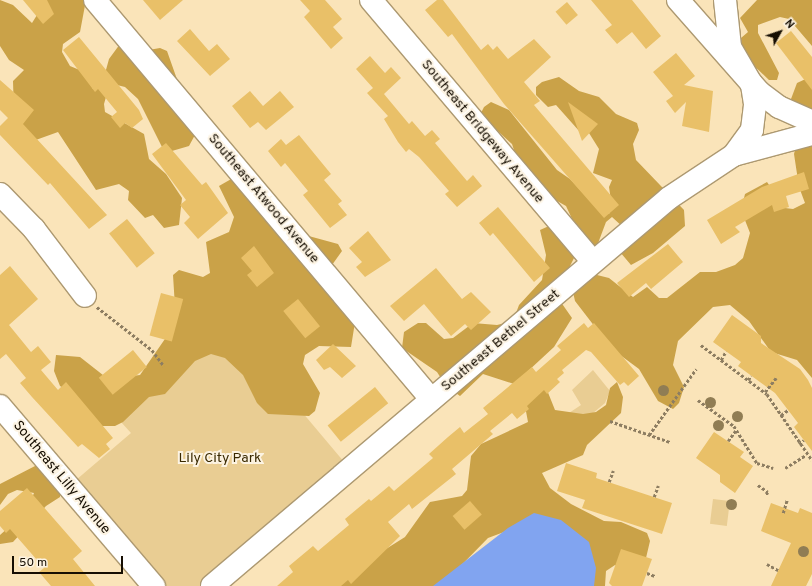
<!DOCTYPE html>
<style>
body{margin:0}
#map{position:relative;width:812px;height:586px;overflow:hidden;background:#fae4b9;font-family:Overpass,sans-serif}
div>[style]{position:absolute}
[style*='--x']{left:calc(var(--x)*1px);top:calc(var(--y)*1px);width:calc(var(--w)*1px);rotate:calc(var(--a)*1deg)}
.green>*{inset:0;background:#e9cd93;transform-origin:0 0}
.forest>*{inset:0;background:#caa248}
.water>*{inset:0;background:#81a4f0}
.building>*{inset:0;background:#e9c068;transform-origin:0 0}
.path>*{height:2.5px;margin-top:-1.25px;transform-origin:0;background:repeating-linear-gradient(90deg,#8d7d61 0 3px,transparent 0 5px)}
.roads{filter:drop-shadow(1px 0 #ad9971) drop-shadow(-1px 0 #ad9971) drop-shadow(0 1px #ad9971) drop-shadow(0 -1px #ad9971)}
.minor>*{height:22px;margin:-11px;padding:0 11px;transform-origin:11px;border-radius:11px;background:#fff}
.trees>*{width:11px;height:11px;margin:-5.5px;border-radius:50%;background:#907d54}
span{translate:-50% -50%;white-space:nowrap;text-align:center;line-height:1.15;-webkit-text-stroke:4px #fcf3e2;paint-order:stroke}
.street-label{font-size:14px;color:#160e02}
.park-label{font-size:14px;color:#392901}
.north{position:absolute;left:760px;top:12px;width:40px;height:40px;-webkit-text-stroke:3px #fcf3e2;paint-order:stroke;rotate:50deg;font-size:11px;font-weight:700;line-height:16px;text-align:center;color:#160e02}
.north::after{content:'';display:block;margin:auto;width:14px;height:18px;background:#160e02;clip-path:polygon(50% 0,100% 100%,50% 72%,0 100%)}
.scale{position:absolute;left:12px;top:556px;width:111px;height:18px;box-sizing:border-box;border:2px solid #160e02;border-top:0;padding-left:5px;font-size:12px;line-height:14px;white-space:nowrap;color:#160e02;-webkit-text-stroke:3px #fcf3e2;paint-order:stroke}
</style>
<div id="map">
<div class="green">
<i style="clip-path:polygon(222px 317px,350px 469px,212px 586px,154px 586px,69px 486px,131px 433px,111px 411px)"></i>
<i style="clip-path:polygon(593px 370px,610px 391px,605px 403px,579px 425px,569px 413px,581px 405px,572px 390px)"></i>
<i style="left:713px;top:499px;width:17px;height:25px;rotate:7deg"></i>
</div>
<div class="forest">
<i style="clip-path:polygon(0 0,13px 5px,32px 23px,37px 15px,33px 0,86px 0,80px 32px,63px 44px,62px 52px,70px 66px,82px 71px,93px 89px,101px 88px,109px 59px,120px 44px,143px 51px,160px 48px,167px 51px,196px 133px,189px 146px,165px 153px,138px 99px,125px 87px,117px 85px,106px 97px,104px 104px,105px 112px,144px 134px,149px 159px,166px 174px,182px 198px,179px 225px,164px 228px,153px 215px,145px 218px,128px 200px,129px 191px,119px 184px,96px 190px,58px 132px,33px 141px,14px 116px,13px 81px,24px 70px,9px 60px,0 46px)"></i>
<i style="clip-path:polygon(757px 0,812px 0,812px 46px,789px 19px,780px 17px,758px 25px,758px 33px,779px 73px,777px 80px,769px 80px,750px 62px,742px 46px,741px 38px,748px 32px,740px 18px)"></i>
<i style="clip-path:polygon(812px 76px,812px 119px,800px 114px,791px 99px,797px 83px)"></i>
<i style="clip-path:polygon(559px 77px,579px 91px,599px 97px,616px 114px,637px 123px,639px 130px,633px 144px,636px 160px,684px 210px,685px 226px,653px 253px,631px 265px,620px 252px,624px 228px,612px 217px,606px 222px,597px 246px,575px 256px,564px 278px,558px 298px,572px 318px,554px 347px,514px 384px,483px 374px,460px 396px,446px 386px,437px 372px,402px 348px,404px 332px,418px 323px,426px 323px,444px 339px,453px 338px,473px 323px,497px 325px,513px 321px,519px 305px,542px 280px,546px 255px,540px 230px,549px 226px,570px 228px,573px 221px,566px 206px,543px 193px,520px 168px,512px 144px,480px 115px,484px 107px,491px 102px,509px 110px,557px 170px,570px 179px,595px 206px,609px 214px,612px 207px,609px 187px,612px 180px,593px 173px,599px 149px,589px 133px,580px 132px,556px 105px,548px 107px,536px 95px,536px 87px,542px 82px)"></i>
<i style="clip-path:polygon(812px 138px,812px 378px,797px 360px,771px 352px,749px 321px,730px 305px,713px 307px,678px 341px,673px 365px,684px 387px,679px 403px,673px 409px,658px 401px,639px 369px,612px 349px,575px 301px,571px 283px,593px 274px,609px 278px,633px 297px,647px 287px,659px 298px,667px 298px,700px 272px,716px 272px,735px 265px,743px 258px,750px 233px,741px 210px,745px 194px,767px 182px,785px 208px,793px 209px,805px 203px,799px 187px,794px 154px,796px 146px)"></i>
<i style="clip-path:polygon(233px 178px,305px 235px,338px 244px,342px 251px,322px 279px,356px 316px,351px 347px,319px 346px,305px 355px,303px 364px,320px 393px,315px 411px,309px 416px,268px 414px,257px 403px,243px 375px,225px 358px,211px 354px,195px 361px,165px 394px,149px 397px,123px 422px,115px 426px,98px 426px,75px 395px,60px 386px,54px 371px,56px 355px,80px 357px,108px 379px,140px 375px,176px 323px,173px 275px,179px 270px,203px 277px,210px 273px,206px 242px,229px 232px,234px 217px,219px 186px)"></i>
<i style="clip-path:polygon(617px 382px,623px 397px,621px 413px,587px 445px,583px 455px,542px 473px,550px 488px,571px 504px,604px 521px,621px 522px,647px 533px,650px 541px,646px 558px,623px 567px,615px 565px,606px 571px,605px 586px,590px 586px,512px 529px,488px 538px,441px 586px,327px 586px,405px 537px,430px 502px,462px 496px,467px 490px,471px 456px,481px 444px,528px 422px,525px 406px,539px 387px,547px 390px,555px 410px,583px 414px,596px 412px,606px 405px,610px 388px)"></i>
<i style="clip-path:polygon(37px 465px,60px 489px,60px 497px,46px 506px,13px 542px,0 544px,0 535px,26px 512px,34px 493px,17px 490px,8px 494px,0 505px,0 484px)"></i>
</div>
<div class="water">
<i style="clip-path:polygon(534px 513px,561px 520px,589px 542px,596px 568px,594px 586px,433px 586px,508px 528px)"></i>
</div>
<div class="building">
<i style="clip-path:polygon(23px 0,47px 0,54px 14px,43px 24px)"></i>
<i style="clip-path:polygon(143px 0,183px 0,160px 20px)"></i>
<i style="clip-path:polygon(300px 0,325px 0,342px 19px,333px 27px,343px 38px,331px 49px,304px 17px,310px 11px)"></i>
<i style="clip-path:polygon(437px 0,443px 0,481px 50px,488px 44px,493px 50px,497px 46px,508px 59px,534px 39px,551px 57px,524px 82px,540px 101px,534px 105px,619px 205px,604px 218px,504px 104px,452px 34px,448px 37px,425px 10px)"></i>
<i style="clip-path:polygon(591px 0,632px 0,661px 36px,646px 49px,632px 32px,617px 44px,605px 30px,612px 25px)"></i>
<i style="left:567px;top:2px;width:17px;height:15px;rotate:50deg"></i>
<i style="clip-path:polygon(190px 29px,209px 51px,217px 44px,230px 59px,210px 76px,177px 41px)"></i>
<i style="clip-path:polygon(791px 31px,812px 57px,812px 90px,776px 43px)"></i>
<i style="clip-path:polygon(79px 37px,139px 110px,143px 119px,132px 128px,125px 123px,120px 128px,111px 117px,117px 112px,98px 89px,95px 92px,63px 50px)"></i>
<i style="clip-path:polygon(676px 53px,695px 76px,684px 85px,713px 91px,709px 132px,682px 126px,686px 102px,675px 113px,666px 101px,673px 96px,653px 72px)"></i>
<i style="clip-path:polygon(370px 56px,385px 73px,391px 67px,401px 78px,384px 94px,409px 124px,412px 121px,425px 136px,432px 130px,440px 139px,435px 143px,467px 181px,473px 175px,482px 186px,457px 207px,445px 194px,449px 191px,419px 157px,409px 149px,406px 152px,398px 142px,384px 119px,388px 116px,367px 93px,373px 88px,356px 69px)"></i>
<i style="clip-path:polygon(0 80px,34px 110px,23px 124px,107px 215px,89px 229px,50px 183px,48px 185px,0 135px,0 126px,8px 118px,0 110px)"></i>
<i style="clip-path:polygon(250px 91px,263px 106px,280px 91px,294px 107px,266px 130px,258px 122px,250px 128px,232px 106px)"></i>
<i style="clip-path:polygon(568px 102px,598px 124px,582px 141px)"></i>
<i style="clip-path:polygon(299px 135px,331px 174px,324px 180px,342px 201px,338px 204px,347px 215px,330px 228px,303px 195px,308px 191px,285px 163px,281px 167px,268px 151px,281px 139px,286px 145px)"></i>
<i style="clip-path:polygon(166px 143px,202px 185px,206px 182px,228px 213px,198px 239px,184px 223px,190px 217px,180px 205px,186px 200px,152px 154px)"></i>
<i style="clip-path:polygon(804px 172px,809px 189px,786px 196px,789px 207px,774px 212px,772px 205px,735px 227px,740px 232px,721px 244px,707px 220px,762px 187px)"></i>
<i style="clip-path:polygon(498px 207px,550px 268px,534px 282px,493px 233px,490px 236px,479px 223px)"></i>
<i style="left:127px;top:219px;width:44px;height:23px;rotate:51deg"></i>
<i style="clip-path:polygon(368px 231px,391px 260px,365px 277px,356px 267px,362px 262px,349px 248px)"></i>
<i style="clip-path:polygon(668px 244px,683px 262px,651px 289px,646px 283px,629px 297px,617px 283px)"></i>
<i style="clip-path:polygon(254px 246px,274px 273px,257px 287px,247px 275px,252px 271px,241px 258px)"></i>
<i style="clip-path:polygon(10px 266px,38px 299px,9px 325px,31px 352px,38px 346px,51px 362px,41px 370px,58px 390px,66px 382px,113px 438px,106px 444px,110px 449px,99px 458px,82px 444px,78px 447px,32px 397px,20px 383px,26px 378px,6px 354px,0 359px,0 275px)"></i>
<i style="clip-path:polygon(436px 268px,462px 299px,471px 292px,491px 312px,471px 330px,465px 324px,451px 336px,424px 304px,404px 321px,390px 306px)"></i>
<i style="left:161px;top:293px;width:23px;height:44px;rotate:15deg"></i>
<i style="left:298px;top:299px;width:35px;height:19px;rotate:51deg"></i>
<i style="clip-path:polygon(732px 315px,761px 336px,761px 343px,800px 369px,808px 380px,812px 388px,812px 451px,794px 427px,798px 423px,775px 393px,738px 366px,741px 362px,713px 342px)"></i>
<i style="clip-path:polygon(584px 323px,588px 328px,594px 323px,639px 376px,628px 386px,624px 382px,620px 385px,591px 352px,586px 350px,562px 370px,564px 373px,557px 379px,560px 382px,547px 394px,544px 390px,527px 406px,529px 409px,517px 419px,512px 413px,490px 431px,493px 434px,452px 469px,456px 474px,412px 509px,409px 504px,388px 522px,400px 536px,351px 584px,348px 580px,341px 586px,277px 586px,293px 572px,289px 566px,313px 546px,318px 551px,349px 525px,345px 519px,369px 499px,371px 501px,389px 486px,394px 491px,433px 458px,429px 454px,448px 437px,460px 427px,464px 433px,488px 414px,483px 408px,532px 367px,536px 372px,561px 350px,557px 346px)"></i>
<i style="clip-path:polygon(333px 344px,356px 366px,342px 378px,330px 367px,324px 370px,316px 360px)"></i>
<i style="left:133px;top:350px;width:22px;height:44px;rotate:51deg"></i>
<i style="left:375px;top:387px;width:21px;height:61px;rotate:51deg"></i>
<i style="clip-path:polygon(714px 432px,744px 452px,740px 457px,753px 466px,735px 493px,720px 482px,720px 475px,696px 458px)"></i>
<i style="clip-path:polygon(566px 463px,597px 473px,596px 478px,672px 503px,662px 534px,582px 508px,585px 500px,557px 491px)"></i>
<i style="clip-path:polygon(27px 488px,82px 551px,73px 559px,95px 586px,51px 586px,39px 572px,44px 568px,10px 529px,6px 533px,0 526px,0 511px)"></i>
<i style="left:470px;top:501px;width:18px;height:23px;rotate:49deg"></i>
<i style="clip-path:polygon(771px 503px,798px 513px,800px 508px,812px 513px,812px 574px,806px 586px,771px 586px,791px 543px,761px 531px)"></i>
<i style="clip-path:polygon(621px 549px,652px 559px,642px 586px,612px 586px,609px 583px)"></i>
</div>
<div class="path">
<i style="--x:97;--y:307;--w:70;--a:38"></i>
<i style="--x:152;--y:350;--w:20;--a:53"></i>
<i style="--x:701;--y:345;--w:82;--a:36.6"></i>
<i style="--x:767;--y:394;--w:80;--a:55.7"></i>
<i style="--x:721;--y:360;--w:10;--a:-61"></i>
<i style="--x:748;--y:380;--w:5;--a:-53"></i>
<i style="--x:765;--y:392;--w:18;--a:-52"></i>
<i style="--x:698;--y:400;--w:44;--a:35.8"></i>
<i style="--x:734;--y:426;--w:44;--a:58.1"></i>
<i style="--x:757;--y:463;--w:17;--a:17"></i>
<i style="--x:781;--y:415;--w:9;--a:-36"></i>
<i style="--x:610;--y:421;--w:64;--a:19.3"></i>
<i style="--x:649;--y:435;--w:81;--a:-54.5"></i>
<i style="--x:728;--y:441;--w:14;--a:-54"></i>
<i style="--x:799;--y:444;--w:6;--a:-39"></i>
<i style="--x:785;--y:468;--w:25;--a:-32"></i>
<i style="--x:609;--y:482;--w:12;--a:-70"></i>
<i style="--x:758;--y:485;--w:12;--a:35"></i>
<i style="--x:768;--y:492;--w:4;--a:117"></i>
<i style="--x:654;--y:497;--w:12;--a:-70"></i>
<i style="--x:783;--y:513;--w:14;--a:-73"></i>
<i style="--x:767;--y:564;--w:13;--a:29"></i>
<i style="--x:647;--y:573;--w:9;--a:21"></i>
</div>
<div class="roads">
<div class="minor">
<i style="--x:95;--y:0;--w:522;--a:49.9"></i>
<i style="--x:371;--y:0;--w:343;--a:49.7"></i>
<i style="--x:678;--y:0;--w:123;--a:48.6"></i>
<i style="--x:759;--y:92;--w:25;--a:37"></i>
<i style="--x:779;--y:107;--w:36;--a:24"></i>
<i style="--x:725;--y:0;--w:47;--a:83.9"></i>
<i style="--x:730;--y:47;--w:44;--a:59.9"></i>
<i style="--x:752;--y:85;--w:20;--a:81"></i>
<i style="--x:755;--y:105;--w:25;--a:97"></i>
<i style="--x:752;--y:130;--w:31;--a:126"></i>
<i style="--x:0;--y:194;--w:49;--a:45.8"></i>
<i style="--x:34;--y:229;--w:84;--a:52.7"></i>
<i style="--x:0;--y:406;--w:237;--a:49.5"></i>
<i style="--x:212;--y:586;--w:599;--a:-40.33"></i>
<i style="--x:669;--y:198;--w:78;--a:-33.5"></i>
<i style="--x:734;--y:155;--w:81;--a:-15.1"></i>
</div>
</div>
<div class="trees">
<i style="left:663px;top:390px"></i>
<i style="left:710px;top:402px"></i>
<i style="left:737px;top:416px"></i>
<i style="left:718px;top:425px"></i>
<i style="left:731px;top:504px"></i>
<i style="left:803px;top:551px"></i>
</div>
<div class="street-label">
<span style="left:482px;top:132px;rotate:50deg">Southeast Bridgeway Avenue</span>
<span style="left:263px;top:199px;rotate:50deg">Southeast Atwood Avenue</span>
<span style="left:501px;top:341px;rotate:-40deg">Southeast Bethel Street</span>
<span style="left:61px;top:478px;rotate:50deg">Southeast Lilly Avenue</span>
</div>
<div class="park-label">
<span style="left:220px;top:459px">Lily City Park</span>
</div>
<div class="north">N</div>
<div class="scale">50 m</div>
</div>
